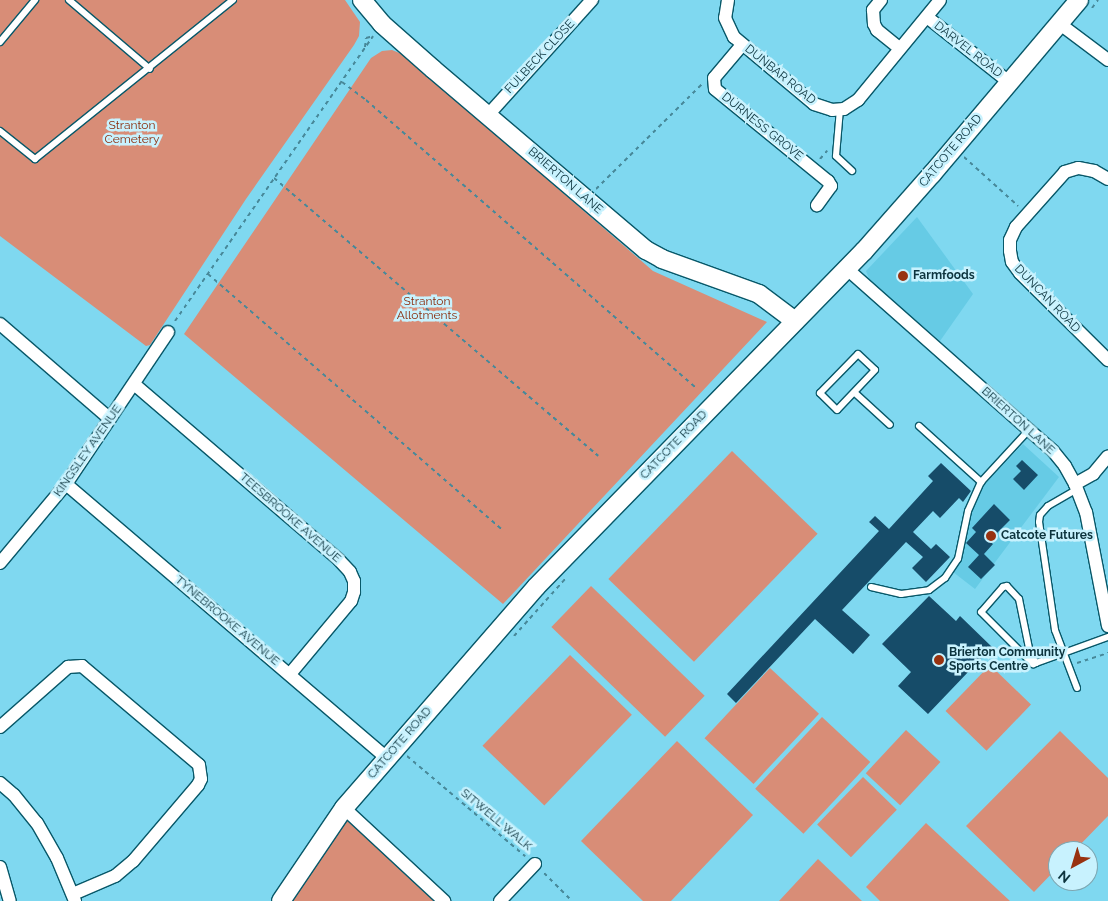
<!DOCTYPE html>
<style>
body{margin:0}
#map{position:relative;width:1108px;height:901px;overflow:hidden;background:#7fd8f0;font-family:Raleway,sans-serif}
div>[style]{position:absolute}
[style*='--x']{left:calc(var(--x)*1px);top:calc(var(--y)*1px);width:calc(var(--w)*1px);rotate:calc(var(--a)*1deg)}
.built>*{inset:0;background:#66cbe5}
.green>*{inset:0;background:#d88d77;transform-origin:0 0}
.building>*{inset:0;background:#164c69}
.path>*{height:2px;margin-top:-1px;transform-origin:0;background:repeating-linear-gradient(90deg,#478899 0 4px,transparent 0 8px)}
.roads{filter:drop-shadow(1px 0 #085869) drop-shadow(-1px 0 #085869) drop-shadow(0 1px #085869) drop-shadow(0 -1px #085869)}
.lane>*{height:6px;margin:-3px;padding:0 3px;transform-origin:3px;border-radius:3px;background:#fff}
.street>*{height:12px;margin:-6px;padding:0 6px;transform-origin:6px;border-radius:6px;background:#fff}
.secondary>*{height:18px;margin:-9px;padding:0 9px;transform-origin:9px;border-radius:9px;background:#fff}
.dots>*{width:14px;height:14px;translate:-50% -50%;box-sizing:border-box;border:2px solid #c8f2fe;border-radius:50%}
span{translate:-50% -50%;white-space:nowrap;text-align:center;line-height:1.15;-webkit-text-stroke:5px #c8f2fe;paint-order:stroke}
.street-label{font-size:12px;color:#0c333d}
.park-label{font-size:12px;color:#8a2b0b}
.poi-label{font-size:12px;color:#0c333d;font-weight:700}
.left{translate:0 -50%;text-align:left}
.north{position:absolute;left:1048px;top:841px;width:50px;height:50px;box-sizing:border-box;background:#c8f2fe;border:1px solid #7da6b1;border-radius:50%;rotate:219deg;font-size:14px;font-weight:700;line-height:20px;text-align:center;color:#0c333d}
.north::after{content:'';display:block;margin:auto;width:18px;height:22px;background:#983210;clip-path:polygon(50% 0,100% 100%,50% 72%,0 100%)}
</style>
<div id="map">
<div class="built">
<i style="clip-path:polygon(917px 217px,973px 294px,940px 341px,870px 281px,866px 271px)"></i>
<i style="clip-path:polygon(1023px 444px,1059px 477px,975px 589px,953px 572px,962px 557px,971px 514px,985px 484px)"></i>
</div>
<div class="green">
<i style="clip-path:polygon(0 0,345px 0,360px 22px,359px 36px,354px 45px,246px 199px,150px 345px,146px 346px,0 236px)"></i>
<i style="clip-path:polygon(392px 50px,404px 55px,653px 271px,767px 322px,503px 604px,184px 334px,371px 58px,382px 51px)"></i>
<i style="left:732px;top:451px;width:119px;height:178px;rotate:44deg"></i>
<i style="left:591px;top:586px;width:158px;height:57px;rotate:44deg"></i>
<i style="left:570px;top:655px;width:86px;height:126px;rotate:44deg"></i>
<i style="left:990px;top:665px;width:57px;height:64px;rotate:44deg"></i>
<i style="left:770px;top:668px;width:67px;height:96px;rotate:43deg"></i>
<i style="left:822px;top:717px;width:66px;height:98px;rotate:43deg"></i>
<i style="left:906px;top:730px;width:47px;height:59px;rotate:43deg"></i>
<i style="clip-path:polygon(1060px 731px,1108px 778px,1108px 816px,1074px 851px,1058px 851px,1058px 867px,1034px 892px,966px 826px)"></i>
<i style="clip-path:polygon(677px 741px,753px 815px,671px 901px,643px 901px,581px 841px)"></i>
<i style="left:863px;top:777px;width:47px;height:66px;rotate:44deg"></i>
<i style="clip-path:polygon(344px 808px,444px 901px,281px 901px)"></i>
<i style="clip-path:polygon(926px 823px,1010px 901px,880px 901px,866px 887px)"></i>
<i style="clip-path:polygon(818px 859px,862px 901px,779px 901px)"></i>
</div>
<div class="building">
<i style="clip-path:polygon(1022px 460px,1038px 475px,1024px 490px,1013px 479px,1021px 471px,1016px 466px)"></i>
<i style="clip-path:polygon(941px 463px,971px 491px,963px 502px,959px 498px,940px 518px,933px 511px,913px 532px,931px 549px,936px 544px,950px 557px,926px 582px,912px 568px,923px 557px,906px 542px,842px 610px,870px 635px,853px 654px,815px 619px,736px 703px,727px 694px,879px 531px,869px 522px,875px 516px,889px 529px,933px 481px,928px 476px)"></i>
<i style="clip-path:polygon(994px 504px,1010px 520px,989px 541px,993px 544px,984px 554px,995px 565px,981px 579px,968px 567px,979px 555px,966px 543px,976px 532px,972px 528px)"></i>
<i style="clip-path:polygon(929px 596px,956px 621px,960px 616px,992px 647px,928px 714px,898px 686px,911px 672px,882px 644px)"></i>
</div>
<div class="path">
<i style="--x:1092;--y:8;--w:10;--a:-53"></i>
<i style="--x:365;--y:47;--w:9;--a:-84"></i>
<i style="--x:366;--y:38;--w:8;--a:-14"></i>
<i style="--x:342;--y:82;--w:30;--a:37"></i>
<i style="--x:366;--y:100;--w:437;--a:41.1"></i>
<i style="--x:964;--y:157;--w:73;--a:42.2"></i>
<i style="--x:820;--y:159;--w:11;--a:-49"></i>
<i style="--x:274;--y:178;--w:427;--a:40.6"></i>
<i style="--x:596;--y:189;--w:151;--a:-44.7"></i>
<i style="--x:208;--y:274;--w:391;--a:41"></i>
<i style="--x:175;--y:321;--w:347;--a:-55.2"></i>
<i style="--x:514;--y:636;--w:78;--a:-48.1"></i>
<i style="--x:1077;--y:663;--w:33;--a:-18"></i>
<i style="--x:407;--y:756;--w:155;--a:40.3"></i>
<i style="--x:544;--y:873;--w:40;--a:45"></i>
</div>
<div class="roads">
<div class="lane">
<i style="--x:69;--y:0;--w:106;--a:40.4"></i>
<i style="--x:0;--y:42;--w:55;--a:-50.2"></i>
<i style="--x:840;--y:109;--w:47;--a:94.9"></i>
<i style="--x:836;--y:156;--w:22;--a:43"></i>
<i style="--x:0;--y:131;--w:45;--a:38.7"></i>
<i style="--x:35;--y:159;--w:254;--a:-38.8"></i>
<i style="--x:858;--y:354;--w:23;--a:43"></i>
<i style="--x:875;--y:370;--w:55;--a:133.5"></i>
<i style="--x:837;--y:410;--w:24;--a:-135"></i>
<i style="--x:820;--y:393;--w:54;--a:-45.7"></i>
<i style="--x:855;--y:393;--w:47;--a:42.4"></i>
<i style="--x:919;--y:426;--w:84;--a:42.1"></i>
<i style="--x:981;--y:482;--w:71;--a:-47.3"></i>
<i style="--x:871;--y:587;--w:31;--a:13"></i>
<i style="--x:901;--y:594;--w:28;--a:-8"></i>
<i style="--x:929;--y:590;--w:20;--a:-37"></i>
<i style="--x:945;--y:578;--w:23;--a:-56"></i>
<i style="--x:958;--y:559;--w:49;--a:-78.2"></i>
<i style="--x:968;--y:511;--w:32;--a:-66"></i>
<i style="--x:1036;--y:663;--w:12;--a:-121"></i>
<i style="--x:1030;--y:653;--w:55;--a:-101.5"></i>
<i style="--x:1019;--y:599;--w:18;--a:-133"></i>
<i style="--x:1007;--y:586;--w:4;--a:166"></i>
<i style="--x:1003;--y:587;--w:33;--a:131"></i>
<i style="--x:981;--y:612;--w:74;--a:45"></i>
<i style="--x:1033;--y:664;--w:3;--a:-18"></i>
<i style="--x:1036;--y:663;--w:77;--a:-19.9"></i>
<i style="--x:1077;--y:688;--w:62;--a:-110.8"></i>
<i style="--x:1055;--y:630;--w:109;--a:-98.4"></i>
<i style="--x:1039;--y:522;--w:7;--a:-82"></i>
<i style="--x:1040;--y:515;--w:12;--a:-48"></i>
<i style="--x:1048;--y:506;--w:34;--a:-30"></i>
</div>
<div class="street">
<i style="--x:728;--y:0;--w:18;--a:99"></i>
<i style="--x:725;--y:18;--w:21;--a:65"></i>
<i style="--x:734;--y:37;--w:104;--a:39.9"></i>
<i style="--x:814;--y:104;--w:19;--a:18"></i>
<i style="--x:832;--y:110;--w:12;--a:-5"></i>
<i style="--x:844;--y:109;--w:17;--a:-33"></i>
<i style="--x:858;--y:100;--w:129;--a:-50.6"></i>
<i style="--x:881;--y:0;--w:13;--a:129"></i>
<i style="--x:873;--y:10;--w:14;--a:86"></i>
<i style="--x:874;--y:24;--w:7;--a:63"></i>
<i style="--x:877;--y:30;--w:28;--a:39"></i>
<i style="--x:927;--y:17;--w:105;--a:38.4"></i>
<i style="--x:1060;--y:24;--w:60;--a:36.9"></i>
<i style="--x:742;--y:45;--w:43;--a:130.3"></i>
<i style="--x:714;--y:78;--w:11;--a:85"></i>
<i style="--x:715;--y:89;--w:146;--a:39.2"></i>
<i style="--x:828;--y:181;--w:6;--a:59"></i>
<i style="--x:831;--y:186;--w:24;--a:126"></i>
<i style="--x:488;--y:115;--w:155;--a:-47.9"></i>
<i style="--x:1108;--y:179;--w:16;--a:-150"></i>
<i style="--x:1094;--y:171;--w:16;--a:-169"></i>
<i style="--x:1078;--y:168;--w:14;--a:163"></i>
<i style="--x:1065;--y:172;--w:74;--a:131.7"></i>
<i style="--x:1016;--y:227;--w:14;--a:115"></i>
<i style="--x:1010;--y:240;--w:11;--a:90"></i>
<i style="--x:1010;--y:251;--w:11;--a:80"></i>
<i style="--x:1012;--y:262;--w:14;--a:54"></i>
<i style="--x:1020;--y:273;--w:124;--a:44.7"></i>
<i style="--x:846;--y:268;--w:244;--a:41.5"></i>
<i style="--x:1029;--y:430;--w:32;--a:41"></i>
<i style="--x:1053;--y:451;--w:19;--a:51"></i>
<i style="--x:1065;--y:466;--w:21;--a:61"></i>
<i style="--x:1075;--y:484;--w:30;--a:69"></i>
<i style="--x:1086;--y:512;--w:116;--a:79.1"></i>
<i style="--x:0;--y:324;--w:145;--a:40.8"></i>
<i style="--x:134;--y:384;--w:270;--a:40.6"></i>
<i style="--x:339;--y:560;--w:16;--a:47"></i>
<i style="--x:350;--y:572;--w:10;--a:66"></i>
<i style="--x:354;--y:581;--w:11;--a:90"></i>
<i style="--x:354;--y:592;--w:9;--a:108"></i>
<i style="--x:351;--y:601;--w:95;--a:129.9"></i>
<i style="--x:66;--y:484;--w:422;--a:40.5"></i>
<i style="--x:1075;--y:484;--w:21;--a:-29"></i>
<i style="--x:1093;--y:474;--w:23;--a:-50"></i>
<i style="--x:0;--y:563;--w:103;--a:-50.1"></i>
<i style="--x:66;--y:484;--w:183;--a:-56.1"></i>
<i style="--x:0;--y:727;--w:91;--a:-41.4"></i>
<i style="--x:68;--y:667;--w:14;--a:-4"></i>
<i style="--x:82;--y:666;--w:153;--a:40.2"></i>
<i style="--x:199;--y:765;--w:14;--a:82"></i>
<i style="--x:201;--y:779;--w:7;--a:117"></i>
<i style="--x:198;--y:785;--w:100;--a:130.5"></i>
<i style="--x:133;--y:861;--w:23;--a:140"></i>
<i style="--x:115;--y:876;--w:46;--a:156.8"></i>
<i style="--x:0;--y:783;--w:18;--a:41"></i>
<i style="--x:14;--y:795;--w:36;--a:51"></i>
<i style="--x:37;--y:823;--w:40;--a:60.3"></i>
<i style="--x:57;--y:858;--w:47;--a:67.3"></i>
<i style="--x:344;--y:808;--w:137;--a:42.9"></i>
<i style="--x:0;--y:867;--w:35;--a:74"></i>
<i style="--x:500;--y:901;--w:51;--a:-46.6"></i>
</div>
<div class="secondary">
<i style="--x:362;--y:0;--w:31;--a:50"></i>
<i style="--x:382;--y:24;--w:68;--a:41.4"></i>
<i style="--x:433;--y:69;--w:280;--a:40.4"></i>
<i style="--x:646;--y:250;--w:18;--a:29"></i>
<i style="--x:662;--y:259;--w:103;--a:19.8"></i>
<i style="--x:759;--y:294;--w:45;--a:36.9"></i>
<i style="--x:281;--y:901;--w:112;--a:-55.9"></i>
<i style="--x:344;--y:808;--w:293;--a:-49"></i>
<i style="--x:536;--y:587;--w:470;--a:-45.7"></i>
<i style="--x:864;--y:251;--w:103;--a:-48.6"></i>
<i style="--x:932;--y:174;--w:228;--a:-49.8"></i>
</div>
</div>
<div class="dots">
<i style="left:903px;top:276px;background:#983210"></i>
<i style="left:991px;top:536px;background:#983210"></i>
<i style="left:939px;top:660px;background:#983210"></i>
</div>
<div class="street-label">
<span style="left:968px;top:50px;rotate:38deg">DARVEL ROAD</span>
<span style="left:540px;top:57px;rotate:-47deg">FULBECK CLOSE</span>
<span style="left:780px;top:75px;rotate:39deg">DUNBAR ROAD</span>
<span style="left:762px;top:127px;rotate:39deg">DURNESS GROVE</span>
<span style="left:951px;top:151px;rotate:-50deg">CATCOTE ROAD</span>
<span style="left:565px;top:181px;rotate:41deg">BRIERTON LANE</span>
<span style="left:1047px;top:299px;rotate:46deg">DUNCAN ROAD</span>
<span style="left:1018px;top:421px;rotate:42deg">BRIERTON LANE</span>
<span style="left:674px;top:445px;rotate:-46deg">CATCOTE ROAD</span>
<span style="left:88px;top:451px;rotate:-55deg">KINGSLEY AVENUE</span>
<span style="left:290px;top:518px;rotate:41deg">TEESBROOKE AVENUE</span>
<span style="left:227px;top:621px;rotate:40deg">TYNEBROOKE AVENUE</span>
<span style="left:400px;top:743px;rotate:-49deg">CATCOTE ROAD</span>
<span style="left:496px;top:820px;rotate:40deg">SITWELL WALK</span>
</div>
<div class="park-label">
<span style="left:132px;top:133px">Stranton<br>Cemetery</span>
<span style="left:427px;top:309px">Stranton<br>Allotments</span>
</div>
<div class="poi-label">
<span class="left" style="left:913px;top:276px">Farmfoods</span>
<span class="left" style="left:1001px;top:536px">Catcote Futures</span>
<span class="left" style="left:949px;top:660px">Brierton Community<br>Sports Centre</span>
</div>
<div class="north">N</div>
</div>
